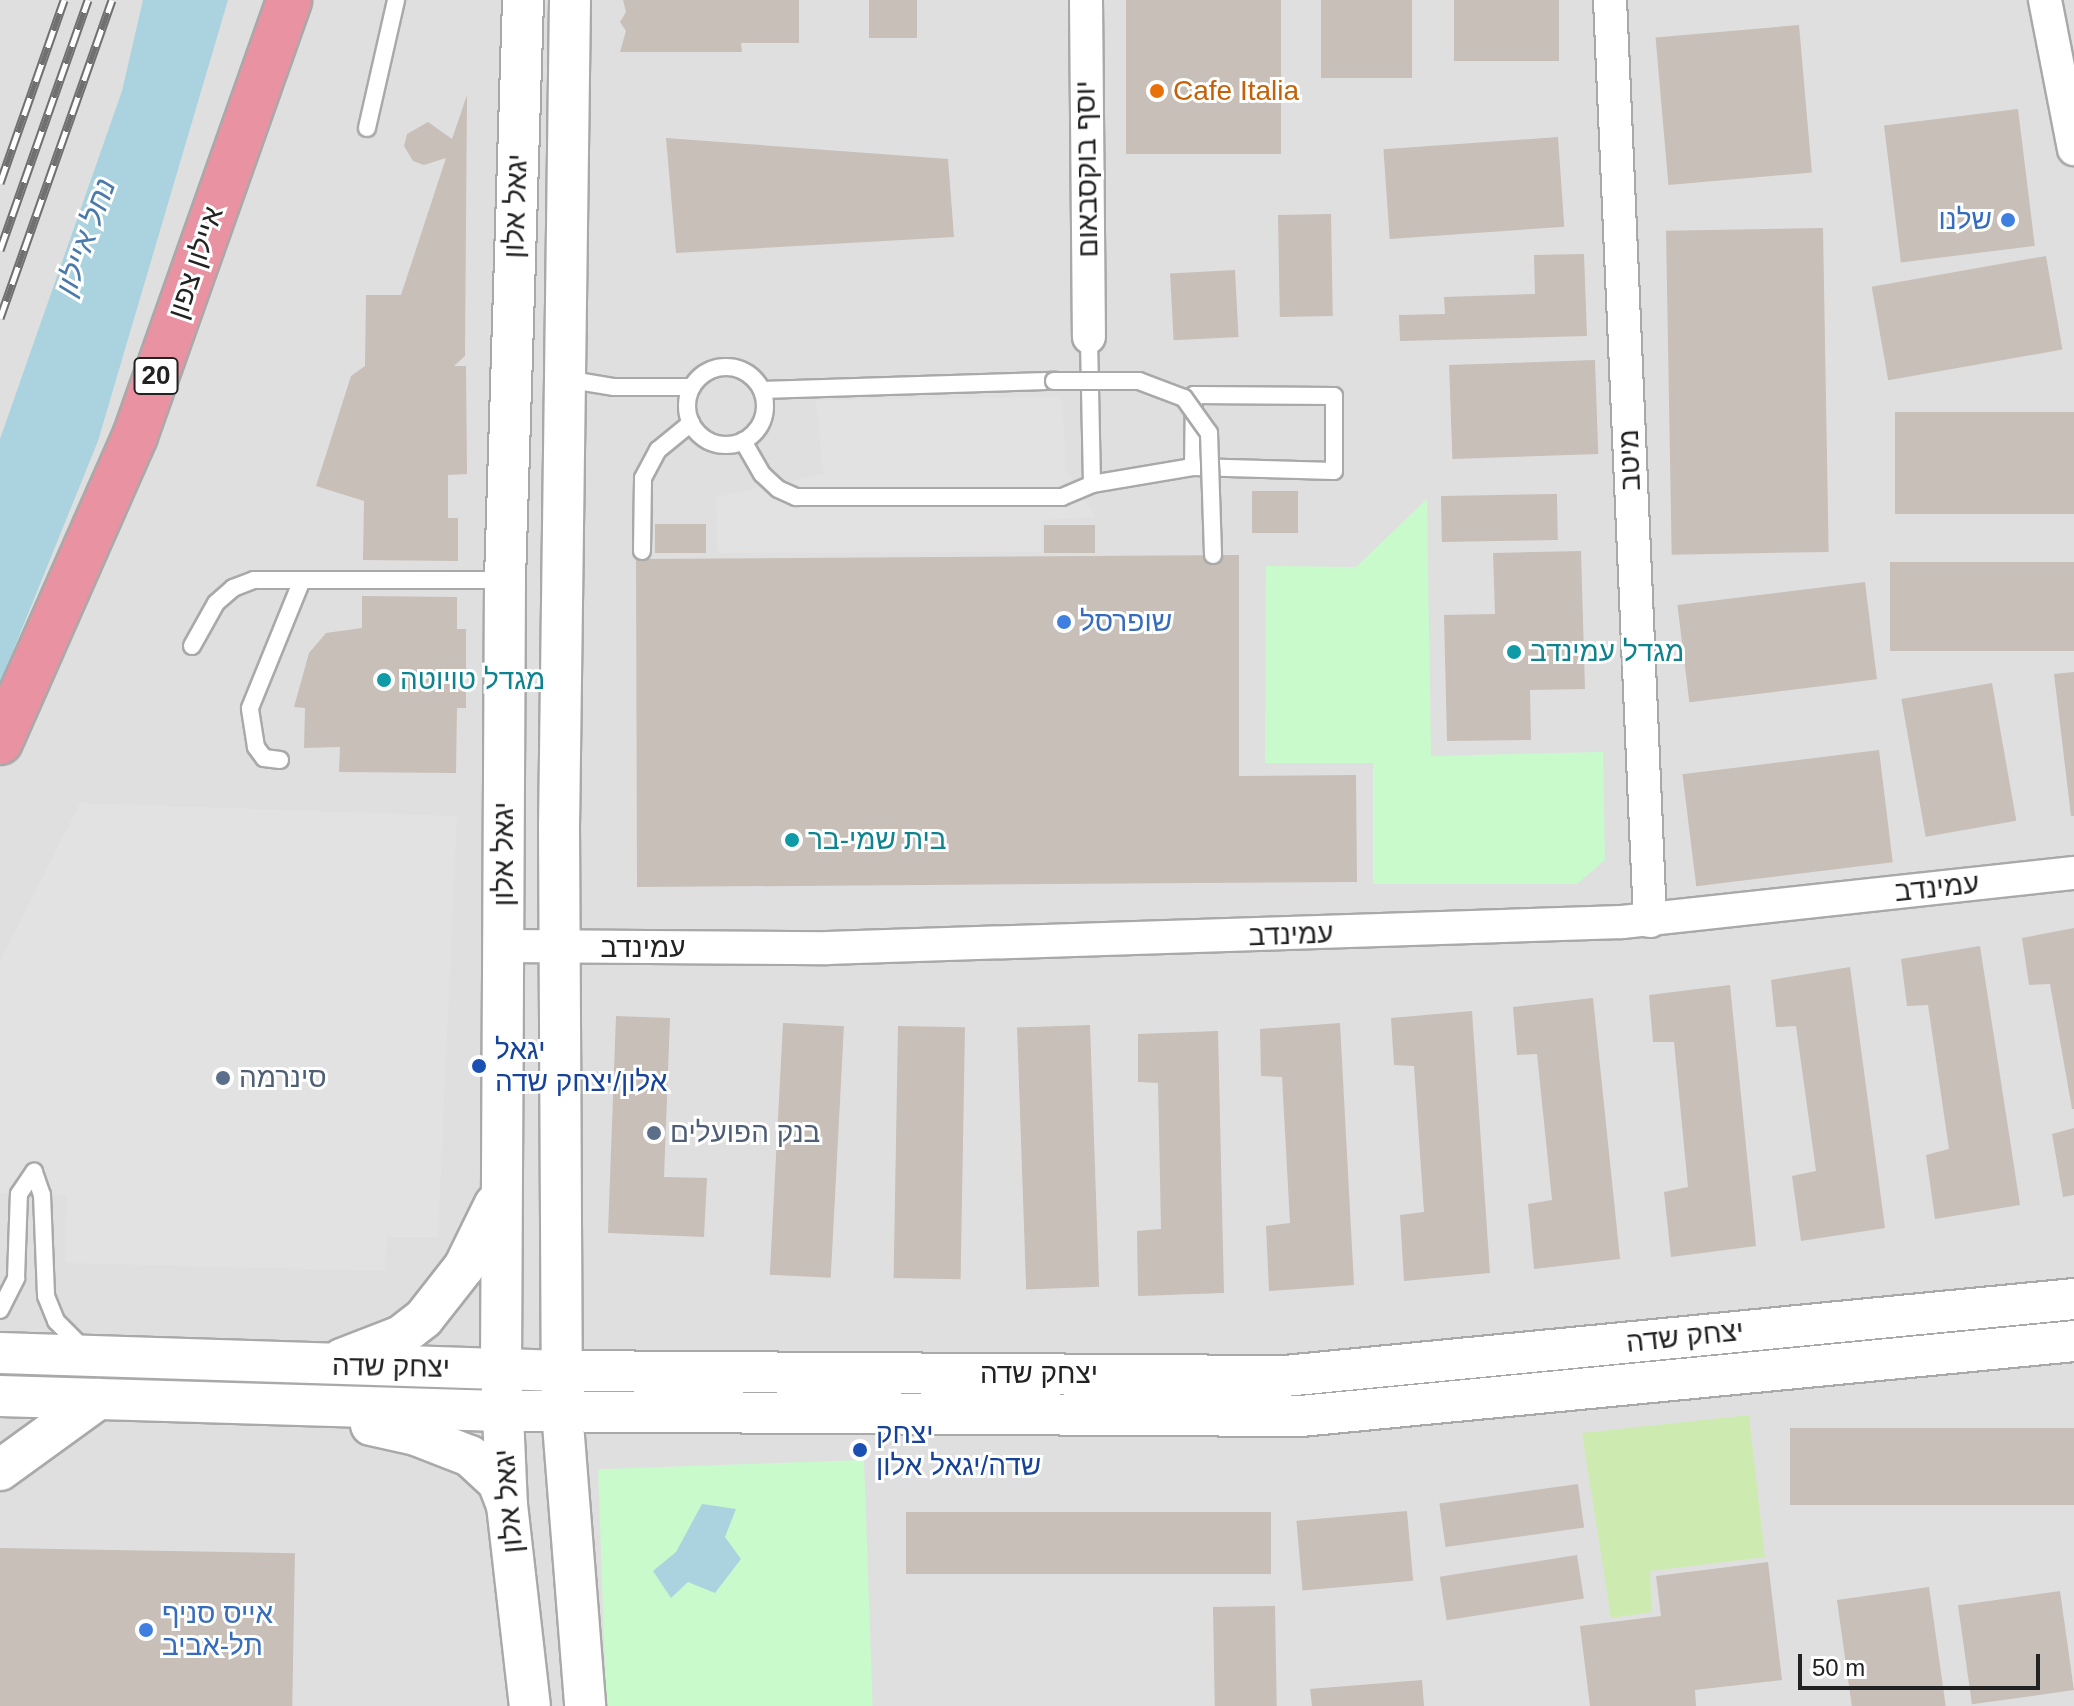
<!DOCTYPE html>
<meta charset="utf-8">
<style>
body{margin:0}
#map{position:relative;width:2074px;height:1706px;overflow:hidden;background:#f2efe9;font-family:Helvetica,Heebo,sans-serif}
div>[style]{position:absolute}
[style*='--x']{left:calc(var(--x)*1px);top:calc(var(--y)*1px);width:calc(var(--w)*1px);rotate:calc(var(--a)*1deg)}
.residential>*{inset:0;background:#e0dfdf;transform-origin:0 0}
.grass>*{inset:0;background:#cdebb0}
.park>*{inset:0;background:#c8facc;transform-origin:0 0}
.parking>*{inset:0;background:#e2e2e2}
.water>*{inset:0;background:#aad3df}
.building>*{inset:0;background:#c7bfb8;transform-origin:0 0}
.roads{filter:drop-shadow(2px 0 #a9a9a9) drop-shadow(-2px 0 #a9a9a9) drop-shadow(0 2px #a9a9a9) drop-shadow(0 -2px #a9a9a9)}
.service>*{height:16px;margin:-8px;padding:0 8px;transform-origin:8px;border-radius:8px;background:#fff}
.service>.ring{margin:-8px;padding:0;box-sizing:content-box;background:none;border:16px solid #fff;border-radius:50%}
.minor>*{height:32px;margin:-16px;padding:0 16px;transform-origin:16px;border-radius:16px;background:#fff}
.tertiary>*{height:40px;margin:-20px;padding:0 20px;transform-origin:20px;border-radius:20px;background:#fff}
.motorway>*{height:44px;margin:-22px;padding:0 22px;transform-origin:22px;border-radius:22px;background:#e892a2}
.rail>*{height:9px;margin-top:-4.5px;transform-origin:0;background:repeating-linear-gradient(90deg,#fff 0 18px,#707070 0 36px);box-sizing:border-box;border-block:2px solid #707070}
.bridges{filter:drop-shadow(2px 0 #a9a9a9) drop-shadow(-2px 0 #a9a9a9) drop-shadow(0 2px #a9a9a9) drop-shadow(0 -2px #a9a9a9)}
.service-bridge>*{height:16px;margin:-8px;padding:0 8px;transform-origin:8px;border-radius:8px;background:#fff}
.dots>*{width:22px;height:22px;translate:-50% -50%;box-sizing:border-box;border:4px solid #fff;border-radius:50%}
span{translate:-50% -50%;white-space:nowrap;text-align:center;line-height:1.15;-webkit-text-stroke:6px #fff;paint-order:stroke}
.shield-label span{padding:2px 6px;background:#fff;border:2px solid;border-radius:6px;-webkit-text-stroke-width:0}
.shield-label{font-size:26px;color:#222;font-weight:700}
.food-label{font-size:28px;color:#c56008}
.left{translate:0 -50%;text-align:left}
.street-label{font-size:28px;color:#222}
.shop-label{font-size:28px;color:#366cbe}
.right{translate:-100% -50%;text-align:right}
.culture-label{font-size:28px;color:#0d838f}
.transit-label{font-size:28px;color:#164399}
.service-label{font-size:28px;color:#4e5e75}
.water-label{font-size:30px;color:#4a7aab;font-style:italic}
.scale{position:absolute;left:1798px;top:1654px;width:242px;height:36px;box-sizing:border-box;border:4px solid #222;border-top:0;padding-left:10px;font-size:24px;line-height:28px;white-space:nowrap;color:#222;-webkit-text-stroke:6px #fff;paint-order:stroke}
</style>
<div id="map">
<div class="residential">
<i style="left:0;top:0;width:2074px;height:1706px"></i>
</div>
<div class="grass">
<i style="clip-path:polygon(1749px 1415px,1765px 1557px,1650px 1571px,1652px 1612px,1611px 1618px,1582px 1433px)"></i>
</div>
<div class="park">
<i style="clip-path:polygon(1427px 499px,1431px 756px,1603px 752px,1605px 860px,1577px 884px,1373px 884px,1373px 763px,1265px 763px,1266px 566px,1356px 567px)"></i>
<i style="left:864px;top:1460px;width:246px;height:266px;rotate:88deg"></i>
</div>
<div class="parking">
<i style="clip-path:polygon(1062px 397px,1066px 470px,1096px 517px,1041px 520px,1041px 552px,718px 553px,716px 497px,823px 474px,816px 400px)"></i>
<i style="clip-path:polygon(80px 803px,457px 816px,438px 1237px,387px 1237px,385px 1271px,65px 1263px,66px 1195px,0 1193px,0 962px)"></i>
</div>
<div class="water">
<i style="clip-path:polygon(143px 0,228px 0,98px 441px,0 683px,0 439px,122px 91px)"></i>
<i style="clip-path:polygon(702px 1504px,736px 1509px,725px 1537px,741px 1559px,715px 1593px,688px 1582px,671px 1598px,653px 1571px,676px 1552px)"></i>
</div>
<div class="building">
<i style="clip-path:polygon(623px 0,799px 0,799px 43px,741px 43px,742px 52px,620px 52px,626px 31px,620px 22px,626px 12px)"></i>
<i style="left:869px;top:0;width:48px;height:38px"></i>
<i style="left:1126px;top:0;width:155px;height:154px"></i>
<i style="left:1321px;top:0;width:91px;height:78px"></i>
<i style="left:1454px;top:0;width:105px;height:61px"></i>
<i style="left:1799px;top:25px;width:148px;height:144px;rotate:85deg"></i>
<i style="clip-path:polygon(467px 95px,465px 356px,454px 366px,466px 366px,467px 474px,448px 475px,448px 518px,458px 518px,458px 561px,363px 560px,364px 501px,316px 486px,351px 376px,365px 366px,366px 295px,401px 295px,446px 158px,424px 165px,413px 161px,404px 146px,407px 134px,428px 122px,452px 139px)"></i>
<i style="left:2018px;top:109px;width:138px;height:135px;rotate:83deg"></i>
<i style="left:1558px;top:137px;width:90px;height:175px;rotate:86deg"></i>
<i style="clip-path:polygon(666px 138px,948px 159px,954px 237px,676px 253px)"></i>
<i style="left:1331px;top:214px;width:102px;height:53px;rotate:89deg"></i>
<i style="left:1823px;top:228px;width:324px;height:157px;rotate:89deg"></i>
<i style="clip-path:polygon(1584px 254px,1587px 336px,1400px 341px,1399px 315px,1445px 314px,1444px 297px,1535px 294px,1534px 255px)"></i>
<i style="left:2046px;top:256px;width:95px;height:177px;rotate:80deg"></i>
<i style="left:1235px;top:270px;width:67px;height:65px;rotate:87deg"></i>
<i style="left:1595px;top:360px;width:94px;height:146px;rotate:88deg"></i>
<i style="left:2074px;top:412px;width:102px;height:179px;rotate:90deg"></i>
<i style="left:1298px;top:491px;width:42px;height:46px;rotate:90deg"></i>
<i style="left:1557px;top:494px;width:46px;height:116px;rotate:89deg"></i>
<i style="left:706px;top:524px;width:29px;height:51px;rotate:90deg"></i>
<i style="left:1044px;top:525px;width:51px;height:28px"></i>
<i style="clip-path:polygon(1581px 551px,1585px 689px,1530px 690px,1531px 740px,1447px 741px,1444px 615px,1495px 614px,1493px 553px)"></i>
<i style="clip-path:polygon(1239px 555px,1239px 776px,1356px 775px,1357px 882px,637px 887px,636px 559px)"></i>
<i style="left:2074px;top:562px;width:89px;height:184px;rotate:90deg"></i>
<i style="left:1865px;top:582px;width:98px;height:189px;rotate:83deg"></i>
<i style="clip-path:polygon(362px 596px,457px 597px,457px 629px,466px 629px,466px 708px,457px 708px,456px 773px,339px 772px,340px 747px,304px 748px,305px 708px,294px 707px,309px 653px,326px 633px,362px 628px)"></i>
<i style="clip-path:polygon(2074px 672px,2074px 816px,2071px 816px,2054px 674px)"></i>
<i style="left:1992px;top:683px;width:140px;height:92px;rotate:80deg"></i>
<i style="left:1879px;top:750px;width:113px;height:198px;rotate:83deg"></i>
<i style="clip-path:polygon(2074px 928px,2074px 1109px,2072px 1109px,2050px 984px,2029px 985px,2022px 938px)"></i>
<i style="clip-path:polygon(1980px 946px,2020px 1205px,1935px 1219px,1926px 1155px,1949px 1149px,1928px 1005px,1907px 1006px,1901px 959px)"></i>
<i style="clip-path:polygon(1850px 967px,1885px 1228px,1801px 1241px,1792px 1176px,1816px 1171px,1796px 1026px,1776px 1027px,1771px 980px)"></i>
<i style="clip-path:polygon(1730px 985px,1756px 1246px,1671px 1257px,1664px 1192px,1688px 1187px,1674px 1042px,1653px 1042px,1649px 995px)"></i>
<i style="clip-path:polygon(1593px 998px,1620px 1259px,1534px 1269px,1528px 1204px,1552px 1200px,1537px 1054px,1517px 1055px,1513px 1007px)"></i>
<i style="clip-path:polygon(1472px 1011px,1490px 1273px,1404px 1281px,1400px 1215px,1424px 1212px,1414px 1066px,1394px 1065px,1391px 1018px)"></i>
<i style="clip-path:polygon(616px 1016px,670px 1018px,664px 1177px,707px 1178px,704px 1237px,608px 1233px)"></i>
<i style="left:783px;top:1023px;width:61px;height:252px;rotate:3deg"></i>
<i style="clip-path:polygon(1340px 1023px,1354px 1285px,1269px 1291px,1266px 1226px,1290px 1223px,1282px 1077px,1261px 1076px,1260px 1029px)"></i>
<i style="left:1090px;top:1025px;width:262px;height:73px;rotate:88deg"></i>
<i style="left:898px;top:1026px;width:67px;height:252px;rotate:1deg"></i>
<i style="clip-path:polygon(1218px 1031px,1224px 1293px,1138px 1296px,1137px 1231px,1161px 1229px,1158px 1083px,1138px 1082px,1138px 1034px)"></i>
<i style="clip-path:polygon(2074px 1128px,2074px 1195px,2063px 1197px,2052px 1134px)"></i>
<i style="left:2074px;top:1428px;width:77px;height:284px;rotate:90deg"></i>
<i style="left:1578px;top:1484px;width:44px;height:140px;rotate:82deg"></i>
<i style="left:1407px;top:1511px;width:70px;height:111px;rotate:85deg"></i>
<i style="left:1271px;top:1512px;width:62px;height:365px;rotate:90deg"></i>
<i style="left:0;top:1548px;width:295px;height:158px;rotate:1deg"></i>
<i style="left:1577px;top:1555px;width:44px;height:139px;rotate:81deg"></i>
<i style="clip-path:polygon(1768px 1562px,1782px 1680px,1695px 1690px,1696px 1706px,1590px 1706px,1580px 1626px,1661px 1616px,1656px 1576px)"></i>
<i style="left:1929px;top:1587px;width:120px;height:93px;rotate:82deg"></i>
<i style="left:2060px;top:1591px;width:100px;height:103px;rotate:82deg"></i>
<i style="left:1275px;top:1606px;width:100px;height:62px;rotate:89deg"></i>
<i style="clip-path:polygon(1422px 1680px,1424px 1706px,1312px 1706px,1310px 1689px)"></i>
</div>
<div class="roads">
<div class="service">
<i style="--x:367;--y:128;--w:131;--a:-77.2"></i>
<i class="ring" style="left:687px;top:367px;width:62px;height:62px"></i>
<i style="--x:565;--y:379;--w:50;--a:9.3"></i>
<i style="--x:614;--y:387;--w:78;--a:0"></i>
<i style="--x:762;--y:390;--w:292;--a:-1.8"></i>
<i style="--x:743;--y:441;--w:38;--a:60"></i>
<i style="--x:762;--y:474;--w:22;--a:43"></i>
<i style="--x:778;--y:489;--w:20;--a:24"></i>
<i style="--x:796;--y:497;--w:266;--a:0"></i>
<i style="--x:1062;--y:497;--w:33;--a:-23"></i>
<i style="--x:1092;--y:484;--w:147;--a:-91.2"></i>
<i style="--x:1092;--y:484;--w:102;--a:-9.6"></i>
<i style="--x:1193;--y:467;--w:141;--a:1.6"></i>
<i style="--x:1334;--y:471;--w:75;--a:-90"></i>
<i style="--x:1334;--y:396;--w:140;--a:-179.6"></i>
<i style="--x:1194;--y:395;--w:72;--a:90.8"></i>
<i style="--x:642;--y:551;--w:73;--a:-89.2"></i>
<i style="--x:643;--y:478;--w:32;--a:-62"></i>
<i style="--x:658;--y:450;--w:43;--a:-39.3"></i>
<i style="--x:192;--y:646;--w:49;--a:-60.8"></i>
<i style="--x:216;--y:603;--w:23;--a:-41"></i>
<i style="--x:233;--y:588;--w:22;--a:-21"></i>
<i style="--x:254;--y:580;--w:251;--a:0"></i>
<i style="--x:280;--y:760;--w:16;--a:-173"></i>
<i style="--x:264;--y:758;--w:14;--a:-126"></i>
<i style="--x:256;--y:747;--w:39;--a:-99"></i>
<i style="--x:250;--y:708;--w:138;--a:-67.9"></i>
<i style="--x:34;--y:1172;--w:24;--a:71"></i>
<i style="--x:42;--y:1195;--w:101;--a:87.7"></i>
<i style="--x:46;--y:1296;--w:27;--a:68"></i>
<i style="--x:56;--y:1321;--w:38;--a:45"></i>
<i style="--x:0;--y:1310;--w:36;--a:-63"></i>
<i style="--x:16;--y:1278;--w:84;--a:-88"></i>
<i style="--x:19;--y:1194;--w:27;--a:-56"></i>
</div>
<div class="minor">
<i style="--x:1086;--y:0;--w:337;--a:89.5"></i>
<i style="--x:1610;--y:0;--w:922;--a:87.51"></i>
<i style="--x:2045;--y:0;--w:152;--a:79"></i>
<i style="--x:505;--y:946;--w:322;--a:0.4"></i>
<i style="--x:827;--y:948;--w:795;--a:-1.87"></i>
<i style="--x:1622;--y:922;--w:455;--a:-6.2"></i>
</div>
<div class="tertiary">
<i style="--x:523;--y:0;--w:580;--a:91.78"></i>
<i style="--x:505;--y:580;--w:789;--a:90.29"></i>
<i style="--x:501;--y:1369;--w:136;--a:87.5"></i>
<i style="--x:507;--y:1505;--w:202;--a:83.5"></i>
<i style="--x:570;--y:0;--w:825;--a:90.76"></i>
<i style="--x:559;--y:825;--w:586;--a:89.71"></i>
<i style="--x:562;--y:1411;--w:296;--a:85.5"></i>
<i style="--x:0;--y:1353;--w:562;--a:1.83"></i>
<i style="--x:562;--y:1371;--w:723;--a:0.4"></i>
<i style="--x:1285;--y:1376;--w:793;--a:-5.57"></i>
<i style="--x:342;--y:1359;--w:63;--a:-21.3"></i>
<i style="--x:401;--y:1336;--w:29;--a:-38"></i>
<i style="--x:424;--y:1318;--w:65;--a:-51.9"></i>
<i style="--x:464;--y:1267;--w:70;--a:-63.8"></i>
<i style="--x:0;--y:1396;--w:502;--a:1.71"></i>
<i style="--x:502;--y:1411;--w:799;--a:0.36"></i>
<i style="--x:1301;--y:1416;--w:777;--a:-5.54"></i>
<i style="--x:371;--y:1425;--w:46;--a:12.5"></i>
<i style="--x:416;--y:1435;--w:58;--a:21.3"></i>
<i style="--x:470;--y:1456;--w:38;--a:43"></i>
<i style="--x:498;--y:1482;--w:25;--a:69"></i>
<i style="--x:0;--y:1470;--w:121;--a:-35.9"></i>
</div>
<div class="motorway">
<i style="--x:0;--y:742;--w:334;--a:-66.2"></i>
<i style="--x:135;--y:436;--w:462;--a:-70.5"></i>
</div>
</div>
<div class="rail">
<i style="--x:0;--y:183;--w:194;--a:-70.7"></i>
<i style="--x:0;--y:250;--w:265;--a:-70.6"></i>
<i style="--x:0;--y:318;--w:337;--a:-70.6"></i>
</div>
<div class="bridges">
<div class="service-bridge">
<i style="--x:1054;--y:381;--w:85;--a:0"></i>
<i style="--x:1139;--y:381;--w:48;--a:20.7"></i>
<i style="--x:1184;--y:398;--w:43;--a:54.5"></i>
<i style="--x:1209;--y:433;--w:122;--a:88.1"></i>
</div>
</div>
<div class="dots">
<i style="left:1157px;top:91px;background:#e8710a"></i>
<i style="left:2008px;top:220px;background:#3f7fe0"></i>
<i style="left:1064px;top:622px;background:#3f7fe0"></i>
<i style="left:1514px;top:652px;background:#0f9aa8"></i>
<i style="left:384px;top:680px;background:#0f9aa8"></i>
<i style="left:792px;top:840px;background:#0f9aa8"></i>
<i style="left:479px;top:1066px;background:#1a4fb4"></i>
<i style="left:223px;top:1078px;background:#5c6f8a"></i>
<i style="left:654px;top:1133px;background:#5c6f8a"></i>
<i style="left:860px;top:1450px;background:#1a4fb4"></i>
<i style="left:146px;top:1630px;background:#3f7fe0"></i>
</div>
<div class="shield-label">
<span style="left:156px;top:376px">20</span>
</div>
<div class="food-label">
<span class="left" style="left:1173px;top:91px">Cafe Italia</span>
</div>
<div class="street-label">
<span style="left:1087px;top:169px;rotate:-91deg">יוסף בוקסבאום</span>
<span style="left:516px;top:206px;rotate:-88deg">יגאל אלון</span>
<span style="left:196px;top:263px;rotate:-71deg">איילון צפון</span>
<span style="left:1630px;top:460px;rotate:-92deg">מיטב</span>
<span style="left:504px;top:854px;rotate:-90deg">יגאל אלון</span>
<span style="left:1937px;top:888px;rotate:-6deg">עמינדב</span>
<span style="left:1291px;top:935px;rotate:-2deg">עמינדב</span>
<span style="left:643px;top:948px">עמינדב</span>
<span style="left:1685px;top:1337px;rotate:-6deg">יצחק שדה</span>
<span style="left:391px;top:1367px;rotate:1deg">יצחק שדה</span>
<span style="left:1039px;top:1374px">יצחק שדה</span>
<span style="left:509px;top:1501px;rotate:-95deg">יגאל אלון</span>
</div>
<div class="shop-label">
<span class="right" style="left:1992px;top:220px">שלנו</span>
<span class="left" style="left:1080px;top:622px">שופרסל</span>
<span class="left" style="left:162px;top:1630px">אייס סניף<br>תל-אביב</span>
</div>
<div class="culture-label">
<span class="left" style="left:1530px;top:652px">מגדל עמינדב</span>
<span class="left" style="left:400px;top:680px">מגדל טויוטה</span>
<span class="left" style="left:808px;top:840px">בית שמי-בר</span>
</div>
<div class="transit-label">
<span class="left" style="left:495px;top:1066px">יגאל<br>אלון/יצחק שדה</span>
<span class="left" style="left:876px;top:1450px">יצחק<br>שדה/יגאל אלון</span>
</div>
<div class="service-label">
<span class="left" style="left:239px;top:1078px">סינרמה</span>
<span class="left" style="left:670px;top:1133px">בנק הפועלים</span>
</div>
<div class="water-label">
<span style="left:86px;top:237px;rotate:-70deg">נחל איילון</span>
</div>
<div class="scale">50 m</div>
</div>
